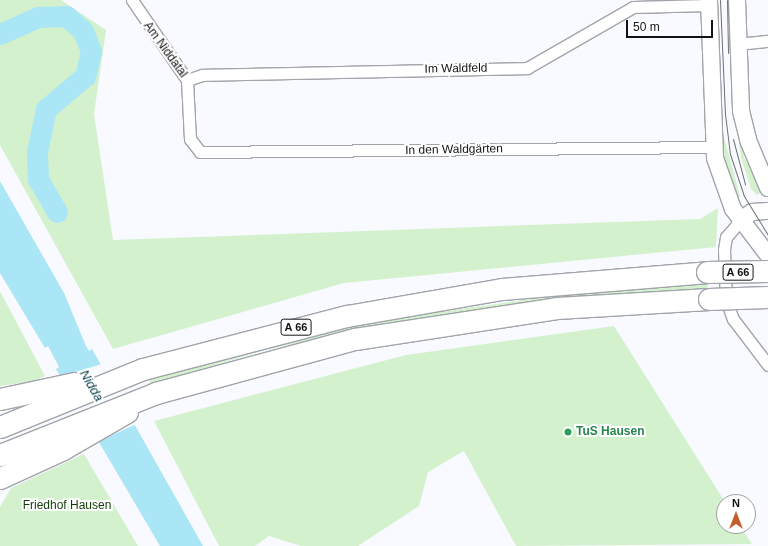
<!DOCTYPE html>
<meta charset="utf-8">
<style>
body{margin:0}
#map{position:relative;width:768px;height:546px;overflow:hidden;background:#f8faff;font-family:Arial,sans-serif}
div>[style]{position:absolute}
[style*='--x']{left:calc(var(--x)*1px);top:calc(var(--y)*1px);width:calc(var(--w)*1px);rotate:calc(var(--a)*1deg)}
.green>*{inset:0;background:#d4f1ce}
.water>*{inset:0;background:#aae6f6}
.pier>*{inset:0;background:#f8faff}
.river>*{height:21px;margin:-10.5px;padding:0 10.5px;transform-origin:10.5px;border-radius:10.5px;background:#aae6f6}
.roads{filter:drop-shadow(1px 0 #a1a4aa) drop-shadow(-1px 0 #a1a4aa) drop-shadow(0 1px #a1a4aa) drop-shadow(0 -1px #a1a4aa)}
.minor>*{height:11px;margin:-5.5px;padding:0 5.5px;transform-origin:5.5px;border-radius:5.5px;background:#fff}
.secondary>*{height:16px;margin:-8px;padding:0 8px;transform-origin:8px;border-radius:8px;background:#fff}
.motorway>*{height:21px;margin:-10.5px;padding:0 10.5px;transform-origin:10.5px;border-radius:10.5px;background:#fff}
.tram>*{height:1px;margin:-0.5px;padding:0 0.5px;transform-origin:0.5px;border-radius:0.5px;background:#6e6f73}
.bridges{filter:drop-shadow(1px 0 #a1a4aa) drop-shadow(-1px 0 #a1a4aa) drop-shadow(0 1px #a1a4aa) drop-shadow(0 -1px #a1a4aa)}
.motorway-bridge>*{height:21px;margin:-10.5px;padding:0 10.5px;transform-origin:10.5px;border-radius:10.5px;background:#fff}
.dots>*{width:11px;height:11px;translate:-50% -50%;box-sizing:border-box;border:2px solid #fff;border-radius:50%}
span{translate:-50% -50%;white-space:nowrap;text-align:center;line-height:1.15;-webkit-text-stroke:4px #fff;paint-order:stroke}
.shield-label span{padding:1px 3px;background:#fff;border:1px solid;border-radius:3px;-webkit-text-stroke-width:0}
.shield-label{font-size:11px;color:#121316;font-weight:700}
.street-label{font-size:12px;color:#121316}
.leisure-label{font-size:12px;color:#27864d;font-weight:700}
.left{translate:0 -50%;text-align:left}
.park-label{font-size:12px;color:#113c06}
.water-label{font-size:13px;color:#093f4c;font-style:italic}
.north{position:absolute;left:716px;top:494px;width:40px;height:40px;box-sizing:border-box;background:#fff;border:1px solid #a0a1a2;border-radius:50%;rotate:0deg;font-size:11px;font-weight:700;line-height:16px;text-align:center;color:#121316}
.north::after{content:'';display:block;margin:auto;width:14px;height:18px;background:#c45e2f;clip-path:polygon(50% 0,100% 100%,50% 72%,0 100%)}
.scale{position:absolute;left:626px;top:20px;width:87px;height:18px;box-sizing:border-box;border:2px solid #121316;border-top:0;padding-left:5px;font-size:12px;line-height:14px;white-space:nowrap;color:#121316;-webkit-text-stroke:3px #fff;paint-order:stroke}
</style>
<div id="map">
<div class="green">
<i style="clip-path:polygon(0 0,61px 0,106px 30px,94px 114px,113px 240px,700px 219px,718px 208px,716px 247px,344px 283px,113px 349px,0 145px)"></i>
<i style="clip-path:polygon(719px 55px,722px 130px,740px 196px,736px 201px,722px 162px)"></i>
<i style="clip-path:polygon(734px 108px,744px 157px,763px 191px,757px 195px,751px 189px,741px 158px)"></i>
<i style="clip-path:polygon(708px 284px,708px 288px,559px 300px,406px 320px,265px 350px,151px 384px,149px 380px,317px 334px,404px 317px,560px 295px)"></i>
<i style="clip-path:polygon(0 291px,45px 376px,34px 381px,0 386px)"></i>
<i style="clip-path:polygon(614px 326px,725px 502px,724px 526px,740px 526px,752px 544px,516px 546px,464px 451px,428px 472px,419px 506px,358px 546px,301px 546px,269px 536px,255px 546px,219px 546px,154px 421px,406px 355px)"></i>
<i style="clip-path:polygon(84px 454px,138px 546px,0 546px,0 507px,11px 488px)"></i>
</div>
<div class="water">
<i style="clip-path:polygon(0 181px,64px 293px,86px 346px,89px 351px,92px 349px,203px 546px,160px 546px,56px 369px,59px 367px,48px 346px,45px 348px,0 273px)"></i>
</div>
<div class="pier">
<i style="clip-path:polygon(102px 364px,136px 424px,98px 442px,59px 377px)"></i>
</div>
<div class="river">
<i style="--x:0;--y:34;--w:42;--a:-24.1"></i>
<i style="--x:38;--y:17;--w:28;--a:-2"></i>
<i style="--x:66;--y:16;--w:23;--a:41"></i>
<i style="--x:83;--y:31;--w:22;--a:68"></i>
<i style="--x:91;--y:51;--w:26;--a:103"></i>
<i style="--x:85;--y:76;--w:51;--a:139.8"></i>
<i style="--x:46;--y:109;--w:44;--a:101.8"></i>
<i style="--x:37;--y:152;--w:27;--a:88"></i>
<i style="--x:38;--y:179;--w:38;--a:60"></i>
</div>
<div class="roads">
<div class="minor">
<i style="--x:132;--y:0;--w:97;--a:55.5"></i>
<i style="--x:187;--y:80;--w:59;--a:87.1"></i>
<i style="--x:190;--y:139;--w:16;--a:52"></i>
<i style="--x:200;--y:152;--w:513;--a:-0.56"></i>
<i style="--x:738;--y:44;--w:30;--a:-6"></i>
<i style="--x:187;--y:80;--w:16;--a:-18"></i>
<i style="--x:202;--y:75;--w:325;--a:-1.2"></i>
<i style="--x:527;--y:68;--w:122;--a:-29.9"></i>
<i style="--x:633;--y:7;--w:76;--a:-1.5"></i>
<i style="--x:740;--y:221;--w:21;--a:131"></i>
<i style="--x:726;--y:237;--w:13;--a:99"></i>
<i style="--x:724;--y:250;--w:50;--a:87.7"></i>
<i style="--x:726;--y:300;--w:20;--a:70"></i>
<i style="--x:733;--y:319;--w:58;--a:52.7"></i>
</div>
<div class="secondary">
<i style="--x:709;--y:0;--w:158;--a:87.8"></i>
<i style="--x:715;--y:158;--w:54;--a:70.6"></i>
<i style="--x:733;--y:209;--w:58;--a:52.7"></i>
<i style="--x:737;--y:0;--w:111;--a:87.9"></i>
<i style="--x:741;--y:111;--w:30;--a:76"></i>
<i style="--x:748;--y:140;--w:52;--a:67.4"></i>
<i style="--x:740;--y:221;--w:15;--a:-37"></i>
<i style="--x:752;--y:212;--w:16;--a:-4"></i>
</div>
<div class="motorway">
<i style="--x:0;--y:399;--w:76;--a:-12.2"></i>
<i style="--x:0;--y:427;--w:154;--a:-22.1"></i>
<i style="--x:143;--y:369;--w:211;--a:-14.6"></i>
<i style="--x:347;--y:316;--w:157;--a:-9.9"></i>
<i style="--x:502;--y:289;--w:206;--a:-4.7"></i>
<i style="--x:0;--y:455;--w:168;--a:-21.7"></i>
<i style="--x:156;--y:393;--w:206;--a:-15.2"></i>
<i style="--x:355;--y:339;--w:204;--a:-8.7"></i>
<i style="--x:557;--y:308;--w:152;--a:-3.4"></i>
<i style="--x:0;--y:478;--w:69;--a:-24.7"></i>
<i style="--x:63;--y:449;--w:74;--a:-30"></i>
</div>
</div>
<div class="tram">
<i style="--x:720;--y:0;--w:114;--a:87.5"></i>
<i style="--x:725;--y:114;--w:40;--a:82.9"></i>
<i style="--x:730;--y:154;--w:44;--a:71.6"></i>
<i style="--x:744;--y:196;--w:46;--a:58.4"></i>
<i style="--x:727;--y:0;--w:53;--a:88.9"></i>
<i style="--x:733;--y:139;--w:47;--a:75.1"></i>
</div>
<div class="bridges">
<div class="motorway-bridge">
<i style="--x:707;--y:272;--w:61;--a:-0.9"></i>
<i style="--x:709;--y:299;--w:59;--a:-1.9"></i>
</div>
</div>
<div class="dots">
<i style="left:568px;top:432px;background:#2e9e5b"></i>
</div>
<div class="shield-label">
<span style="left:738px;top:272px">A 66</span>
<span style="left:296px;top:327px">A 66</span>
</div>
<div class="street-label">
<span style="left:165px;top:50px;rotate:54deg">Am Niddatal</span>
<span style="left:456px;top:69px;rotate:-1deg">Im Waldfeld</span>
<span style="left:454px;top:150px;rotate:-1deg">In den Waldgärten</span>
</div>
<div class="leisure-label">
<span class="left" style="left:576px;top:432px">TuS Hausen</span>
</div>
<div class="park-label">
<span style="left:67px;top:506px">Friedhof Hausen</span>
</div>
<div class="water-label">
<span style="left:91px;top:386px;rotate:60deg">Nidda</span>
</div>
<div class="north">N</div>
<div class="scale">50 m</div>
</div>
